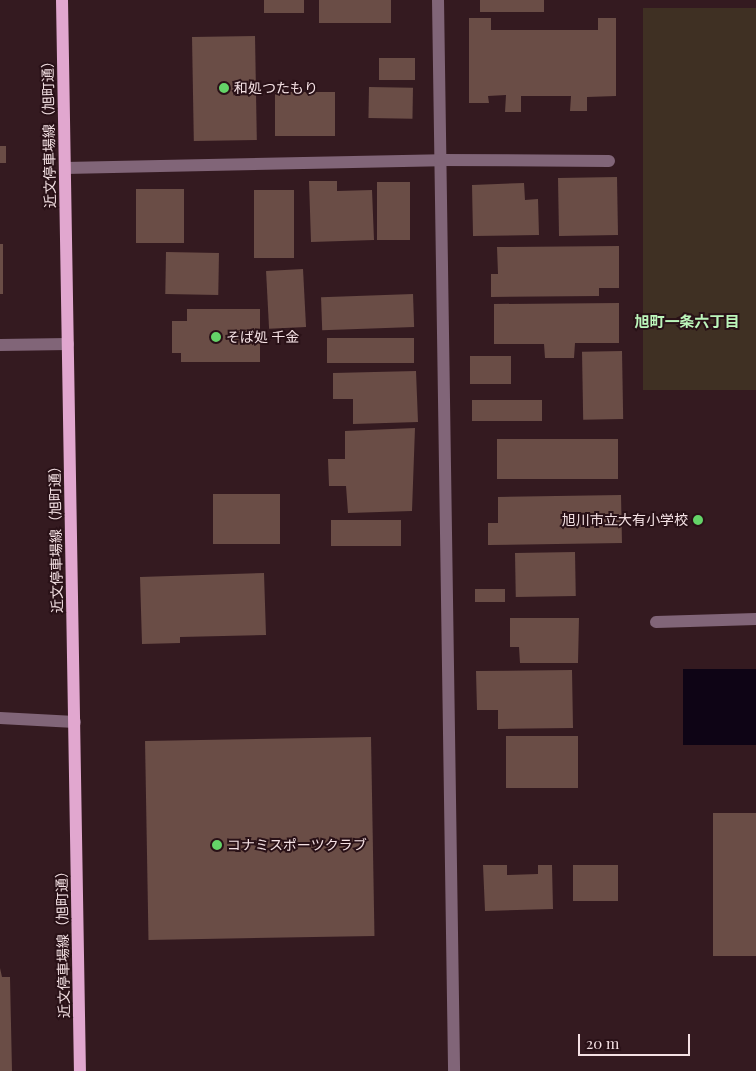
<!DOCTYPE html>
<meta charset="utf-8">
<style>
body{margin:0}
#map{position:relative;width:756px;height:1071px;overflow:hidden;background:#341a20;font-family:"Playfair Display","Noto Sans JP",serif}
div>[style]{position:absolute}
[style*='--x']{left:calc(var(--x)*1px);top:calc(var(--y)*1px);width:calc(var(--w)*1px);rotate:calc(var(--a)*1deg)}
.green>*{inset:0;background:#3f3023;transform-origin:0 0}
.water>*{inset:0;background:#0e0415;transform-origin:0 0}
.building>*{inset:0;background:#6a4d46;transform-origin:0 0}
.minor>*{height:12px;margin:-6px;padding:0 6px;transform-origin:6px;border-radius:6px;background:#816578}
.major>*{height:12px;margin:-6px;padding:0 6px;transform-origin:6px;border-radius:6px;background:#e1a7cf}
.dots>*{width:14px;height:14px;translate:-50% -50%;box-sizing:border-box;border:2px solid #291117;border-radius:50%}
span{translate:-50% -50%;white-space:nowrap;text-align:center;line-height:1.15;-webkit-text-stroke:4px #291117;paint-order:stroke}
.poi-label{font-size:14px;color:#f4e1e4}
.left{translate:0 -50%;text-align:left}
.right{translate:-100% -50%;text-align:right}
.street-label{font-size:14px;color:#f4e1e4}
.neighbourhood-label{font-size:15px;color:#bcf6bb;font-weight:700}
.scale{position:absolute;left:578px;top:1034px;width:112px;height:22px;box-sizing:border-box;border:2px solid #f4e1e4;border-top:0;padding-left:6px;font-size:15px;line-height:18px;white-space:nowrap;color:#f4e1e4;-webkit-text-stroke:4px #291117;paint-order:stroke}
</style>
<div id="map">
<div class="green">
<i style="left:756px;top:8px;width:382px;height:113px;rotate:90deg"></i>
</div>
<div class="water">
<i style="left:756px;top:669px;width:76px;height:73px;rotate:90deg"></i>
</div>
<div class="building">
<i style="left:264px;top:0;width:40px;height:13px"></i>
<i style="left:319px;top:0;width:72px;height:23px"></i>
<i style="left:480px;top:0;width:64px;height:12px"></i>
<i style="clip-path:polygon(469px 18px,491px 18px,491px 30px,598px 30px,598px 18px,616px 18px,616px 96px,587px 97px,587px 111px,570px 111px,571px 96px,521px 96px,521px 112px,505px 112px,506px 95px,488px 96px,489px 103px,469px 103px)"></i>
<i style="left:255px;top:36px;width:104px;height:63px;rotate:89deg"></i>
<i style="left:379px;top:58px;width:36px;height:22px"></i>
<i style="left:369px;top:87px;width:44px;height:31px;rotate:1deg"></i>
<i style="left:275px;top:92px;width:60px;height:44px"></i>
<i style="left:0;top:146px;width:6px;height:17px"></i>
<i style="left:617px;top:177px;width:58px;height:59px;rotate:89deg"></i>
<i style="clip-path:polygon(309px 181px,337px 181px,337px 191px,372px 190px,374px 240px,311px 242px)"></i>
<i style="left:377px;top:182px;width:33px;height:58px"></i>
<i style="clip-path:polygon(524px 183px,525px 200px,538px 199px,539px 235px,473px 236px,472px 185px)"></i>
<i style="left:136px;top:189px;width:48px;height:54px"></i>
<i style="left:254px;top:190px;width:40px;height:68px"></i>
<i style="left:0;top:244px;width:3px;height:50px"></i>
<i style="clip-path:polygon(619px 246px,619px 288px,599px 288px,599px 296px,491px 297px,491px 274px,498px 274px,497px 247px)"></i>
<i style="left:166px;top:252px;width:53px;height:42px;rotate:1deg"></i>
<i style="left:303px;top:269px;width:58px;height:37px;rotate:87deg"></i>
<i style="left:413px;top:294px;width:33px;height:92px;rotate:88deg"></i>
<i style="clip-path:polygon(619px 303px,619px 343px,575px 343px,574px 358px,545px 358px,544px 344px,494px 344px,494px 304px)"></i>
<i style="clip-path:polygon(187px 309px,260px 309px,260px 362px,181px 362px,181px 353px,172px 353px,172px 321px,187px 321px)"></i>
<i style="left:414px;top:338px;width:25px;height:87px;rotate:90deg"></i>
<i style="left:622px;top:351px;width:68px;height:40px;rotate:89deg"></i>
<i style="left:470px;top:356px;width:41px;height:28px"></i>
<i style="clip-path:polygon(416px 371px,418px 422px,353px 424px,353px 399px,333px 399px,333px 373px)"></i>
<i style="left:472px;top:400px;width:70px;height:21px"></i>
<i style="clip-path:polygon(415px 428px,412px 511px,348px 513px,346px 486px,329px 486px,328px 459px,345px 459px,345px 431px)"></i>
<i style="left:618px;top:439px;width:40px;height:121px;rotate:90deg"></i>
<i style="left:213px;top:494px;width:67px;height:50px"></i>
<i style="clip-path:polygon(621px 495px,622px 543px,488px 545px,488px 523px,498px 523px,498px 497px)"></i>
<i style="left:331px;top:520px;width:70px;height:26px"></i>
<i style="left:575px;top:552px;width:44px;height:60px;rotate:89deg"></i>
<i style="clip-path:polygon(264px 573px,266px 635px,180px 637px,180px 643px,142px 644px,140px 577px)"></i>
<i style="left:475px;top:589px;width:30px;height:13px"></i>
<i style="clip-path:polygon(510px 618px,579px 618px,578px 663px,520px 663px,519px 647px,510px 647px)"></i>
<i style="clip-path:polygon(572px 670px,573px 728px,498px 729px,498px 710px,477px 710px,476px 671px)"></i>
<i style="left:506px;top:736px;width:72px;height:52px"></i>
<i style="left:371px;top:737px;width:199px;height:226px;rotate:89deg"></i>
<i style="left:756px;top:813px;width:143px;height:43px;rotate:90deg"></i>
<i style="clip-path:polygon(483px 865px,507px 865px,507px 875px,538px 874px,538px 865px,552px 865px,553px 909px,485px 911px)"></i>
<i style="left:573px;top:865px;width:45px;height:36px"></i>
<i style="clip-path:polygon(0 968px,2px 977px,10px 977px,12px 1071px,0 1071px)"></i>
</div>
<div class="minor">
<i style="--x:438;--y:0;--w:1071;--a:89.14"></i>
<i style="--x:65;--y:168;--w:375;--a:-1.2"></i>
<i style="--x:440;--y:160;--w:169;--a:0.3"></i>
<i style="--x:0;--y:345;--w:68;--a:-0.8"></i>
<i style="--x:656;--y:622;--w:100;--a:-1.7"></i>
<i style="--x:0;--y:718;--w:75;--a:3.1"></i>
</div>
<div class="major">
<i style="--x:62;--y:0;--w:1071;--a:89.04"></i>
</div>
<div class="dots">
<i style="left:224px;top:88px;background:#64d468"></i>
<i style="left:216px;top:337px;background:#64d468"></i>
<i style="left:698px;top:520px;background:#64d468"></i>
<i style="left:217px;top:845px;background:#64d468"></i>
</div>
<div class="poi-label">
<span class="left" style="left:234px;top:88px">和処つたもり</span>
<span class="left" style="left:226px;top:337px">そば処 千金</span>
<span class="right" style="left:688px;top:520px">旭川市立大有小学校</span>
<span class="left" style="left:227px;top:845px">コナミスポーツクラブ</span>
</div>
<div class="street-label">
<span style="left:49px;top:131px;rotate:-91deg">近文停車場線（旭町通）</span>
<span style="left:56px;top:536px;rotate:-91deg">近文停車場線（旭町通）</span>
<span style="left:63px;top:941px;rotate:-91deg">近文停車場線（旭町通）</span>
</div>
<div class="neighbourhood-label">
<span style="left:687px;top:322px">旭町一条六丁目</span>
</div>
<div class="scale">20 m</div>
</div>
